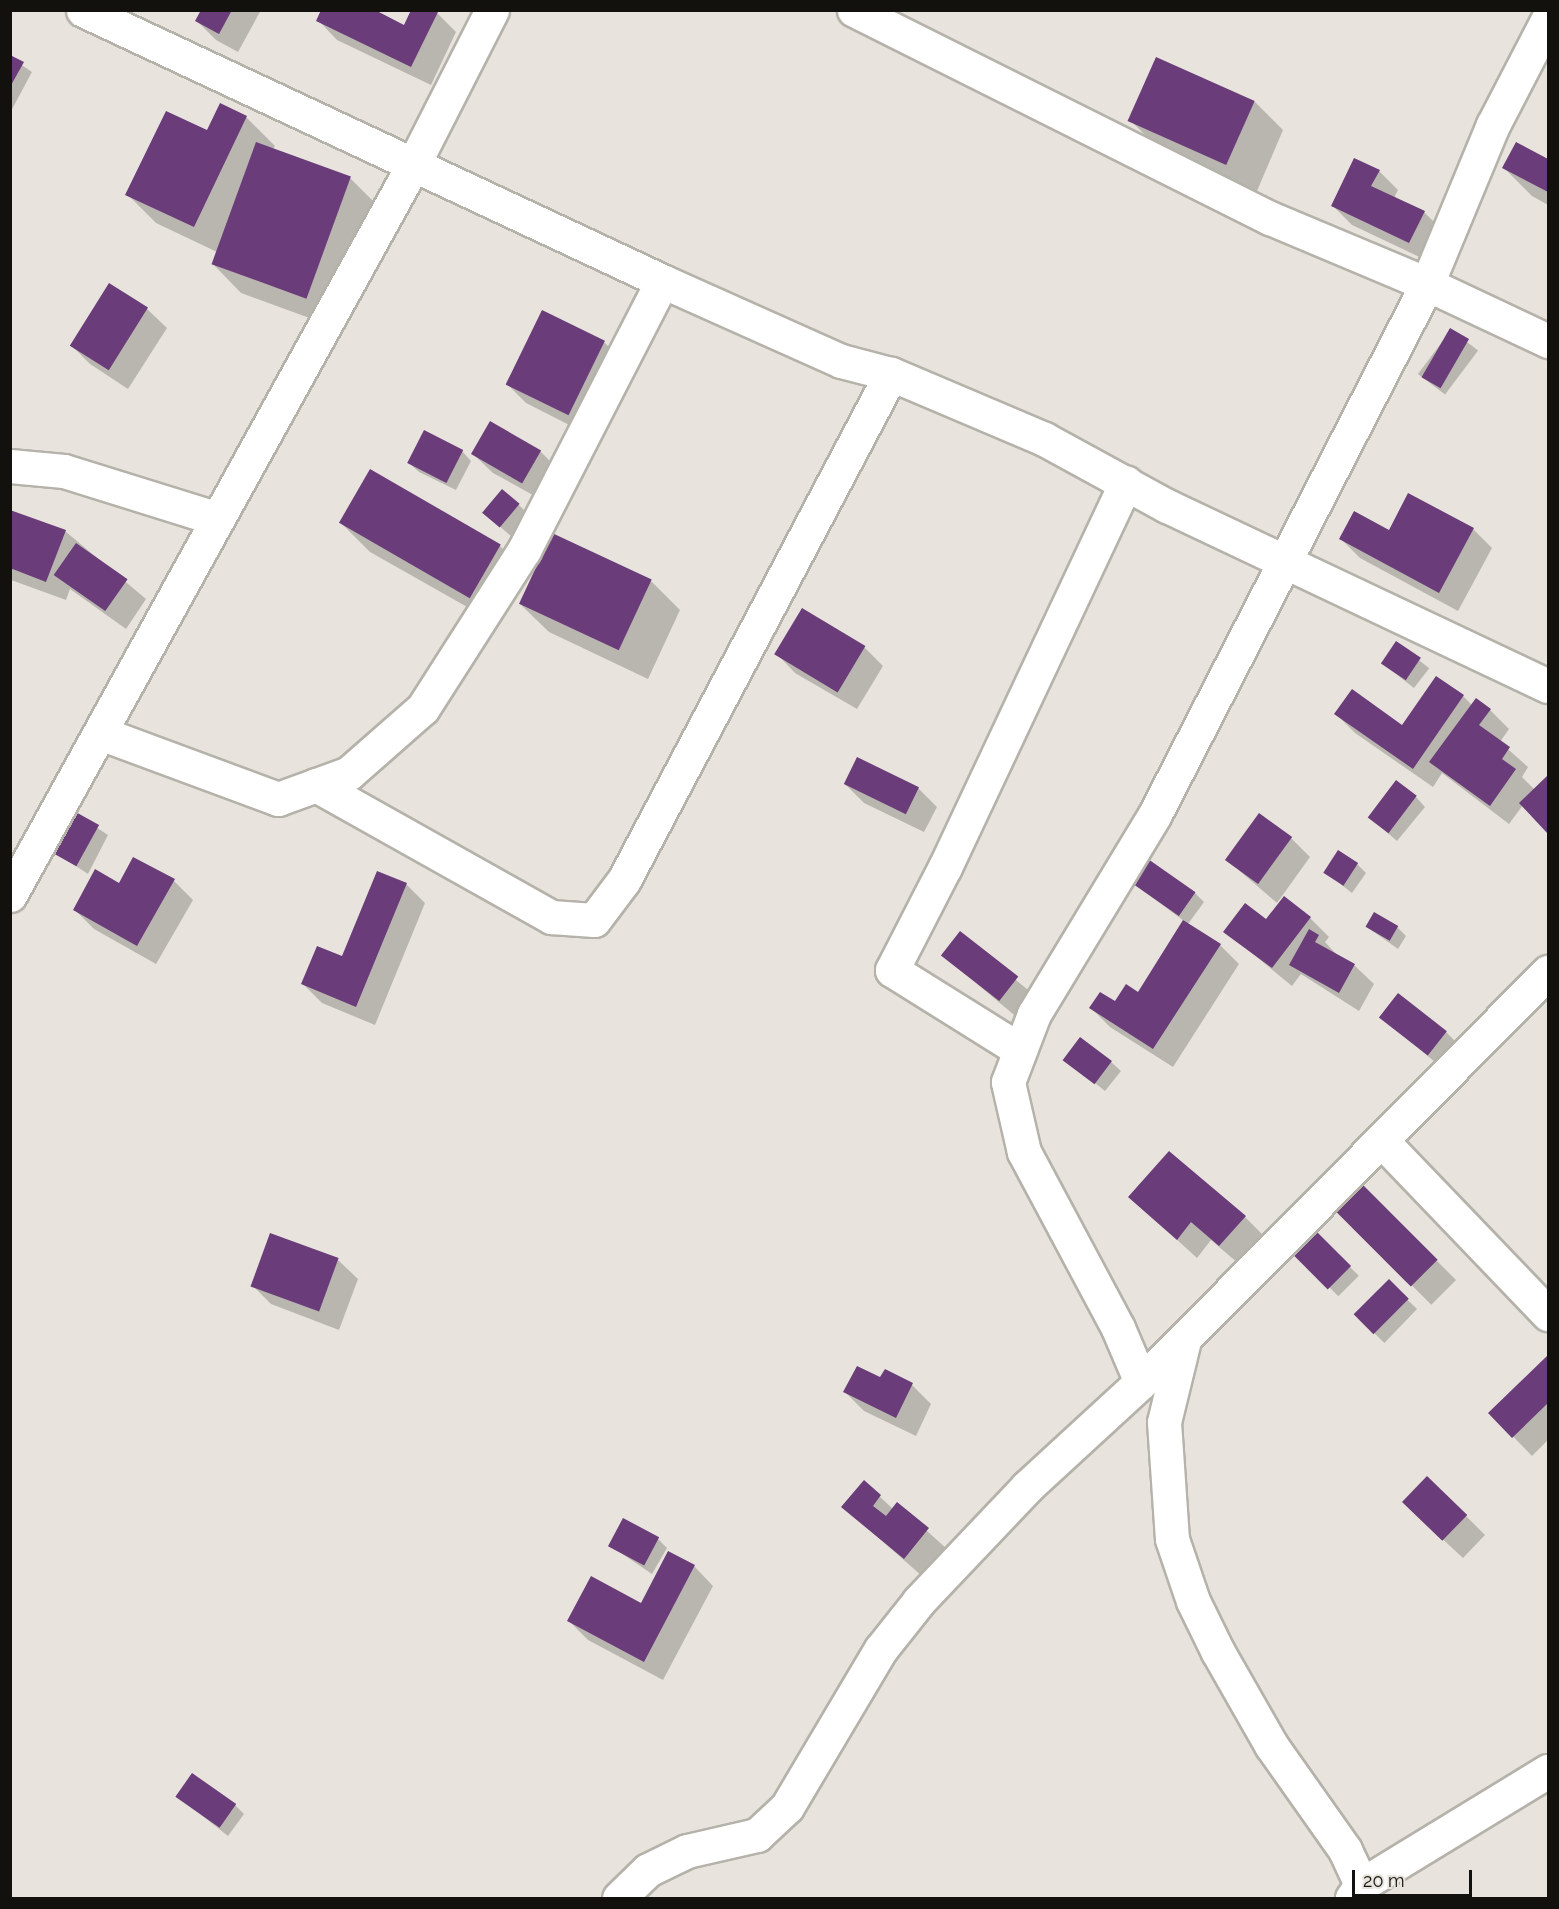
<!DOCTYPE html>
<style>
body{margin:0}
#map{position:relative;width:1559px;height:1909px;overflow:hidden;background:#e8e4dd;font-family:Raleway,sans-serif}
div>[style]{position:absolute}
[style*='--x']{left:calc(var(--x)*1px);top:calc(var(--y)*1px);width:calc(var(--w)*1px);rotate:calc(var(--a)*1deg)}
.shadow>*{inset:0;background:#0003;transform-origin:0 0}
.building>*{inset:0;background:#6a3c79;transform-origin:0 0}
.roads{filter:drop-shadow(2px 0 #b5b2aa) drop-shadow(-2px 0 #b5b2aa) drop-shadow(0 2px #b5b2aa) drop-shadow(0 -2px #b5b2aa)}
.street>*{height:33px;margin:-16.5px;padding:0 16.5px;transform-origin:16.5px;border-radius:16.5px;background:#fff}
span{translate:-50% -50%;white-space:nowrap;text-align:center;line-height:1.15;-webkit-text-stroke:6px #e8e4dd;paint-order:stroke}
.frame{position:absolute;inset:0;border:12px solid #12110e;pointer-events:none}
.scale{position:absolute;left:1352px;top:1870px;width:120px;height:27px;box-sizing:border-box;border:3px solid #12110e;border-top:0;padding-left:8px;font-size:18px;line-height:21px;white-space:nowrap;color:#12110e;-webkit-text-stroke:4px #e8e4dd;paint-order:stroke}
</style>
<div id="map">
<div class="shadow">
<i style="clip-path:polygon(202px 10px,261px 10px,238px 52px,216px 40px,197px 21px)"></i>
<i style="clip-path:polygon(413px 10px,437px 13px,456px 32px,431px 85px,337px 40px,318px 20px,405px 27px)"></i>
<i style="clip-path:polygon(10px 57px,32px 72px,10px 113px)"></i>
<i style="clip-path:polygon(1255px 102px,1283px 130px,1257px 191px,1159px 149px,1130px 120px)"></i>
<i style="clip-path:polygon(246px 117px,275px 146px,273px 149px,350px 178px,378px 206px,334px 327px,241px 293px,213px 264px,217px 252px,156px 223px,127px 194px,208px 132px)"></i>
<i style="clip-path:polygon(1516px 144px,1548px 161px,1548px 205px,1532px 196px,1504px 168px)"></i>
<i style="clip-path:polygon(1379px 171px,1398px 190px,1394px 198px,1424px 212px,1443px 231px,1428px 261px,1352px 225px,1333px 206px)"></i>
<i style="clip-path:polygon(110px 285px,147px 309px,167px 328px,128px 389px,90px 364px,71px 345px)"></i>
<i style="clip-path:polygon(543px 312px,605px 343px,624px 362px,587px 434px,526px 403px,507px 384px)"></i>
<i style="left:1451px;top:330px;width:34px;height:55px;rotate:37deg"></i>
<i style="clip-path:polygon(462px 451px,471px 461px,456px 490px,419px 472px,409px 463px)"></i>
<i style="clip-path:polygon(540px 451px,559px 470px,542px 500px,493px 473px,473px 454px)"></i>
<i style="clip-path:polygon(519px 505px,528px 514px,511px 536px,484px 513px)"></i>
<i style="clip-path:polygon(10px 511px,65px 531px,146px 599px,126px 629px,70px 589px,66px 600px,11px 580px)"></i>
<i style="clip-path:polygon(341px 523px,500px 546px,529px 574px,499px 625px,370px 552px)"></i>
<i style="clip-path:polygon(1473px 529px,1492px 548px,1458px 611px,1360px 558px,1341px 539px)"></i>
<i style="clip-path:polygon(552px 535px,652px 582px,680px 610px,648px 679px,549px 632px,520px 604px)"></i>
<i style="left:1397px;top:643px;width:41px;height:25px;rotate:38deg"></i>
<i style="clip-path:polygon(864px 647px,883px 666px,857px 709px,795px 673px,776px 653px)"></i>
<i style="clip-path:polygon(1463px 696px,1472px 705px,1490px 710px,1509px 729px,1500px 742px,1528px 767px,1522px 777px,1535px 790px,1548px 777px,1548px 832px,1523px 805px,1509px 824px,1442px 773px,1433px 787px,1355px 733px,1336px 714px,1402px 727px)"></i>
<i style="clip-path:polygon(845px 784px,918px 788px,937px 807px,924px 832px,864px 803px)"></i>
<i style="clip-path:polygon(1416px 797px,1425px 807px,1397px 841px,1369px 817px)"></i>
<i style="clip-path:polygon(73px 812px,108px 835px,88px 874px,53px 851px)"></i>
<i style="clip-path:polygon(1291px 838px,1310px 857px,1277px 903px,1227px 860px)"></i>
<i style="clip-path:polygon(1357px 864px,1366px 873px,1352px 893px,1325px 872px)"></i>
<i style="clip-path:polygon(174px 881px,193px 900px,156px 964px,94px 929px,75px 910px,119px 885px)"></i>
<i style="clip-path:polygon(1133px 883px,1195px 893px,1204px 902px,1188px 924px,1220px 945px,1239px 964px,1173px 1067px,1110px 1027px,1091px 1008px,1138px 994px,1184px 921px)"></i>
<i style="clip-path:polygon(406px 884px,425px 903px,375px 1025px,322px 1003px,303px 984px,343px 958px)"></i>
<i style="clip-path:polygon(1310px 918px,1329px 937px,1325px 942px,1337px 955px,1354px 965px,1374px 984px,1359px 1011px,1301px 974px,1292px 986px,1225px 931px,1266px 921px)"></i>
<i style="clip-path:polygon(1367px 927px,1397px 927px,1406px 936px,1398px 949px)"></i>
<i style="left:960px;top:933px;width:100px;height:28px;rotate:40deg"></i>
<i style="clip-path:polygon(1381px 1017px,1446px 1032px,1465px 1051px,1448px 1073px)"></i>
<i style="clip-path:polygon(1065px 1059px,1111px 1062px,1121px 1071px,1105px 1091px)"></i>
<i style="left:1362px;top:1186px;width:133px;height:35px;rotate:45deg"></i>
<i style="clip-path:polygon(1130px 1197px,1245px 1217px,1264px 1236px,1239px 1264px,1211px 1240px,1197px 1258px)"></i>
<i style="left:1315px;top:1232px;width:62px;height:29px;rotate:45deg"></i>
<i style="clip-path:polygon(338px 1260px,358px 1279px,339px 1330px,271px 1304px,252px 1285px)"></i>
<i style="left:1389px;top:1282px;width:39px;height:47px;rotate:44deg"></i>
<i style="clip-path:polygon(1548px 1357px,1548px 1440px,1532px 1456px,1490px 1413px)"></i>
<i style="clip-path:polygon(885px 1371px,912px 1385px,931px 1404px,916px 1436px,864px 1411px,845px 1392px,881px 1379px)"></i>
<i style="clip-path:polygon(864px 1482px,893px 1509px,897px 1504px,947px 1549px,923px 1577px,844px 1507px)"></i>
<i style="clip-path:polygon(1466px 1516px,1485px 1535px,1463px 1558px,1423px 1521px)"></i>
<i style="clip-path:polygon(658px 1539px,667px 1548px,652px 1574px,609px 1545px)"></i>
<i style="clip-path:polygon(694px 1566px,713px 1586px,663px 1680px,588px 1640px,569px 1621px,642px 1605px)"></i>
<i style="clip-path:polygon(177px 1796px,235px 1805px,244px 1814px,228px 1836px)"></i>
</div>
<div class="building">
<i style="clip-path:polygon(201px 10px,232px 10px,219px 34px,195px 21px)"></i>
<i style="clip-path:polygon(321px 10px,375px 10px,404px 25px,411px 10px,438px 12px,411px 67px,316px 21px)"></i>
<i style="clip-path:polygon(10px 55px,24px 62px,10px 87px)"></i>
<i style="left:1156px;top:57px;width:108px;height:70px;rotate:24deg"></i>
<i style="clip-path:polygon(220px 103px,247px 116px,194px 227px,125px 195px,166px 111px,207px 130px)"></i>
<i style="left:256px;top:142px;width:101px;height:130px;rotate:20deg"></i>
<i style="clip-path:polygon(1516px 142px,1548px 159px,1548px 192px,1502px 168px)"></i>
<i style="clip-path:polygon(1354px 158px,1380px 170px,1371px 186px,1425px 211px,1409px 243px,1331px 206px)"></i>
<i style="left:109px;top:283px;width:46px;height:74px;rotate:32deg"></i>
<i style="left:542px;top:310px;width:70px;height:83px;rotate:26deg"></i>
<i style="left:1450px;top:328px;width:22px;height:57px;rotate:30deg"></i>
<i style="left:490px;top:421px;width:59px;height:38px;rotate:30deg"></i>
<i style="left:424px;top:430px;width:44px;height:37px;rotate:27deg"></i>
<i style="left:370px;top:469px;width:151px;height:62px;rotate:30deg"></i>
<i style="left:502px;top:489px;width:23px;height:31px;rotate:40deg"></i>
<i style="clip-path:polygon(1408px 493px,1474px 528px,1439px 593px,1339px 539px,1354px 511px,1389px 530px)"></i>
<i style="clip-path:polygon(10px 510px,66px 530px,46px 582px,10px 568px)"></i>
<i style="left:552px;top:533px;width:110px;height:78px;rotate:25deg"></i>
<i style="left:76px;top:543px;width:63px;height:39px;rotate:35deg"></i>
<i style="left:802px;top:608px;width:74px;height:54px;rotate:31deg"></i>
<i style="left:1396px;top:641px;width:30px;height:27px;rotate:34deg"></i>
<i style="clip-path:polygon(1436px 676px,1464px 695px,1413px 769px,1334px 714px,1352px 689px,1402px 725px)"></i>
<i style="clip-path:polygon(1476px 698px,1491px 709px,1479px 725px,1510px 747px,1502px 759px,1516px 769px,1490px 806px,1429px 762px)"></i>
<i style="left:857px;top:757px;width:69px;height:30px;rotate:26deg"></i>
<i style="clip-path:polygon(1548px 775px,1548px 834px,1519px 803px)"></i>
<i style="left:1396px;top:780px;width:26px;height:47px;rotate:37deg"></i>
<i style="left:72px;top:810px;width:31px;height:47px;rotate:29deg"></i>
<i style="left:1259px;top:813px;width:41px;height:58px;rotate:36deg"></i>
<i style="left:1338px;top:850px;width:24px;height:27px;rotate:33deg"></i>
<i style="clip-path:polygon(133px 857px,175px 879px,137px 946px,73px 910px,95px 869px,119px 883px)"></i>
<i style="left:1148px;top:859px;width:58px;height:29px;rotate:35deg"></i>
<i style="clip-path:polygon(377px 871px,407px 883px,356px 1007px,301px 984px,317px 946px,342px 956px)"></i>
<i style="clip-path:polygon(1284px 896px,1311px 917px,1272px 968px,1223px 932px,1245px 903px,1266px 919px)"></i>
<i style="left:1374px;top:912px;width:28px;height:17px;rotate:30deg"></i>
<i style="clip-path:polygon(1183px 920px,1221px 944px,1153px 1049px,1089px 1008px,1100px 992px,1115px 1001px,1126px 984px,1138px 992px)"></i>
<i style="clip-path:polygon(1309px 929px,1319px 935px,1315px 942px,1355px 964px,1339px 993px,1289px 965px)"></i>
<i style="left:960px;top:931px;width:74px;height:31px;rotate:38deg"></i>
<i style="left:1398px;top:993px;width:62px;height:31px;rotate:38deg"></i>
<i style="left:1080px;top:1037px;width:40px;height:29px;rotate:37deg"></i>
<i style="clip-path:polygon(1169px 1151px,1246px 1216px,1219px 1246px,1191px 1222px,1177px 1240px,1128px 1197px)"></i>
<i style="left:1362px;top:1184px;width:107px;height:38px;rotate:45deg"></i>
<i style="left:1315px;top:1230px;width:51px;height:33px;rotate:45deg"></i>
<i style="left:270px;top:1233px;width:73px;height:57px;rotate:20deg"></i>
<i style="left:1389px;top:1279px;width:28px;height:50px;rotate:45deg"></i>
<i style="clip-path:polygon(1548px 1355px,1548px 1403px,1512px 1438px,1488px 1413px)"></i>
<i style="clip-path:polygon(857px 1366px,880px 1377px,885px 1369px,913px 1383px,896px 1418px,843px 1392px)"></i>
<i style="left:1427px;top:1476px;width:56px;height:36px;rotate:44deg"></i>
<i style="clip-path:polygon(864px 1480px,881px 1495px,873px 1506px,886px 1516px,897px 1502px,929px 1528px,904px 1559px,841px 1507px)"></i>
<i style="left:623px;top:1518px;width:41px;height:32px;rotate:28deg"></i>
<i style="clip-path:polygon(668px 1551px,695px 1565px,644px 1662px,567px 1621px,591px 1576px,641px 1603px)"></i>
<i style="left:192px;top:1773px;width:54px;height:29px;rotate:35deg"></i>
</div>
<div class="roads">
<div class="street">
<i style="--x:83;--y:10;--w:639;--a:25.08"></i>
<i style="--x:662;--y:281;--w:196;--a:24.1"></i>
<i style="--x:841;--y:361;--w:52;--a:14.6"></i>
<i style="--x:891;--y:374;--w:166;--a:23"></i>
<i style="--x:1044;--y:439;--w:140;--a:28.6"></i>
<i style="--x:1167;--y:506;--w:421;--a:25.3"></i>
<i style="--x:854;--y:10;--w:465;--a:26.6"></i>
<i style="--x:1270;--y:218;--w:170;--a:22.8"></i>
<i style="--x:1427;--y:284;--w:134;--a:25.2"></i>
<i style="--x:10;--y:466;--w:54;--a:5.3"></i>
<i style="--x:64;--y:471;--w:161;--a:17.3"></i>
<i style="--x:100;--y:733;--w:190;--a:20.3"></i>
<i style="--x:278;--y:799;--w:76;--a:-20.1"></i>
<i style="--x:349;--y:773;--w:98;--a:-41.3"></i>
<i style="--x:423;--y:708;--w:188;--a:-57.4"></i>
<i style="--x:524;--y:550;--w:302;--a:-62.8"></i>
<i style="--x:316;--y:785;--w:270;--a:29.3"></i>
<i style="--x:551;--y:917;--w:43;--a:4"></i>
<i style="--x:594;--y:920;--w:50;--a:-53.1"></i>
<i style="--x:624;--y:880;--w:572;--a:-62.18"></i>
<i style="--x:10;--y:895;--w:832;--a:-61.09"></i>
<i style="--x:412;--y:167;--w:176;--a:-63"></i>
<i style="--x:1020;--y:1050;--w:151;--a:-148"></i>
<i style="--x:892;--y:970;--w:116;--a:-62.8"></i>
<i style="--x:945;--y:867;--w:425;--a:-64.8"></i>
<i style="--x:1382;--y:1141;--w:240;--a:46.2"></i>
<i style="--x:1184;--y:1340;--w:84;--a:103.7"></i>
<i style="--x:1164;--y:1422;--w:117;--a:86.1"></i>
<i style="--x:1172;--y:1539;--w:65;--a:71.3"></i>
<i style="--x:1193;--y:1601;--w:57;--a:63.9"></i>
<i style="--x:1218;--y:1652;--w:107;--a:60.3"></i>
<i style="--x:1271;--y:1745;--w:128;--a:54.8"></i>
<i style="--x:1345;--y:1850;--w:38;--a:65"></i>
<i style="--x:1361;--y:1885;--w:16;--a:125"></i>
<i style="--x:1141;--y:1382;--w:59;--a:-113.1"></i>
<i style="--x:1118;--y:1328;--w:200;--a:-118.1"></i>
<i style="--x:1024;--y:1152;--w:72;--a:-102.9"></i>
<i style="--x:1008;--y:1082;--w:73;--a:-69.1"></i>
<i style="--x:1034;--y:1014;--w:234;--a:-58.8"></i>
<i style="--x:1155;--y:814;--w:596;--a:-62.83"></i>
<i style="--x:1427;--y:284;--w:172;--a:-67.5"></i>
<i style="--x:1493;--y:125;--w:119;--a:-62.6"></i>
<i style="--x:1361;--y:1885;--w:219;--a:-31.4"></i>
<i style="--x:619;--y:1898;--w:40;--a:-44"></i>
<i style="--x:648;--y:1870;--w:43;--a:-26"></i>
<i style="--x:687;--y:1851;--w:72;--a:-12.9"></i>
<i style="--x:757;--y:1835;--w:41;--a:-43"></i>
<i style="--x:787;--y:1807;--w:184;--a:-59.3"></i>
<i style="--x:881;--y:1649;--w:61;--a:-51.6"></i>
<i style="--x:919;--y:1601;--w:157;--a:-46.5"></i>
<i style="--x:1027;--y:1487;--w:155;--a:-42.6"></i>
<i style="--x:1141;--y:1382;--w:578;--a:-45.21"></i>
</div>
</div>
<div class="frame"></div>
<div class="scale">20 m</div>
</div>
